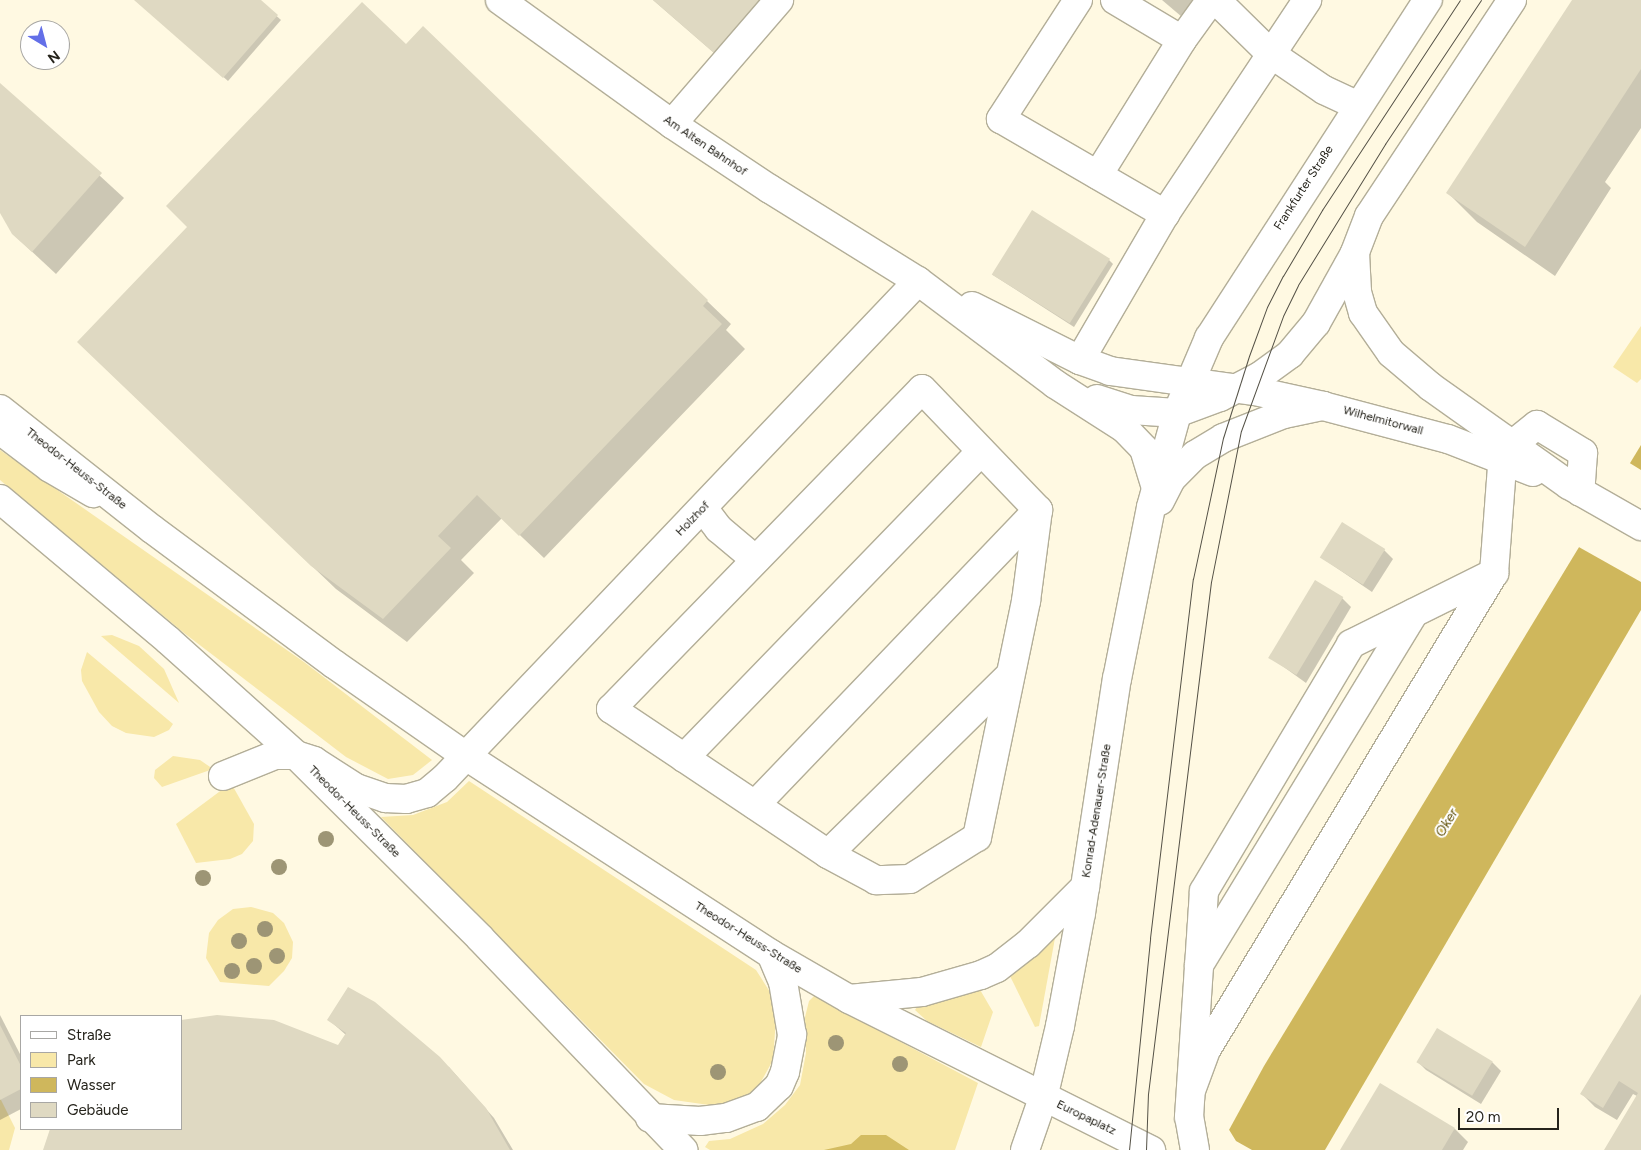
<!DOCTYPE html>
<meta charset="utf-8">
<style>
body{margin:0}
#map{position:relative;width:1641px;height:1150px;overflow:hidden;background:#fff9e2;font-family:Figtree,sans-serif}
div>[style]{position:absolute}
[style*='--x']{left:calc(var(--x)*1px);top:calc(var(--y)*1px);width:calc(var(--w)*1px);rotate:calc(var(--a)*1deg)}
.green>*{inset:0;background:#f8e8a9}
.forest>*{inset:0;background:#d3bc61}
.water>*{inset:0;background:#cfb75c}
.pier>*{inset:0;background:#fff9e2}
.shadow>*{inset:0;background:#0003}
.building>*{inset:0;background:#dfd9c2;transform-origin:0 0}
.roads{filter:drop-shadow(1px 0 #b3ae98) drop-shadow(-1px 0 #b3ae98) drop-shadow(0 1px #b3ae98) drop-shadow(0 -1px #b3ae98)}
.minor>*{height:28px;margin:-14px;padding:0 14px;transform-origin:14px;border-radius:14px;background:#fff}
.major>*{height:28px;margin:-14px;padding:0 14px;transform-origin:14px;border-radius:14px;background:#fff}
.tram>*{height:1px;margin:-0.5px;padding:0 0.5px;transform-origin:0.5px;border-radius:0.5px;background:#545146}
.trees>*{width:16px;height:16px;margin:-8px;border-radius:50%;background:#9d9575}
span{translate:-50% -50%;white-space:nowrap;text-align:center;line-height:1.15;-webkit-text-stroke:4px #fff;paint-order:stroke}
.street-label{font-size:12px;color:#26241c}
.water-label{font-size:14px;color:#675711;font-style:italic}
.legend{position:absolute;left:20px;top:1015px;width:162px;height:115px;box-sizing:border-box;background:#fff;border:1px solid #a8a7a4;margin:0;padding:6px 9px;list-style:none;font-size:15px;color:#26241c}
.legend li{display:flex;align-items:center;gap:10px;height:25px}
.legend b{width:25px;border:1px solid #a8a7a4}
.north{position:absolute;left:20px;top:20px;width:50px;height:50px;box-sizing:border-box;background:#fff;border:1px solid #a8a7a4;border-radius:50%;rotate:143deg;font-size:14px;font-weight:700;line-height:20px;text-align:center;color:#26241c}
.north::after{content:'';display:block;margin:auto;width:18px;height:22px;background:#636fe8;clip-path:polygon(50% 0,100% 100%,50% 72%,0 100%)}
.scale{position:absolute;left:1458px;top:1108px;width:101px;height:22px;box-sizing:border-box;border:2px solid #26241c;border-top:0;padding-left:6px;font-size:15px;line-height:18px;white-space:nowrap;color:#26241c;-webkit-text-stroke:4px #fff;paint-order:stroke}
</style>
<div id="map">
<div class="green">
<i style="clip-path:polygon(1641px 326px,1641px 379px,1637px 383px,1613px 367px)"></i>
<i style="clip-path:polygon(0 450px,304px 662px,432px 760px,413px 775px,388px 779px,346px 757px,184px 633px,0 480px)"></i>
<i style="clip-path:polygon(112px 635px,139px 646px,164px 669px,179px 703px,101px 636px)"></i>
<i style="clip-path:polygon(87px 652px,173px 724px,169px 730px,154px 737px,126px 733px,112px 726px,99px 712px,82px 681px,81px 670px)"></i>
<i style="clip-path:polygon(173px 756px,200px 760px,213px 769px,162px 787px,154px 778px,155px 770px)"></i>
<i style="clip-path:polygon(469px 781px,756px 970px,770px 992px,776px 1018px,773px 1060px,757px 1089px,744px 1098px,716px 1106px,674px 1100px,644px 1084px,381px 817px,413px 815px,447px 802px)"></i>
<i style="clip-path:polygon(231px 783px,254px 824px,253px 841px,242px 854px,230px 859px,196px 863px,176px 824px)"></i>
<i style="clip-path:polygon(251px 907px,273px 913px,284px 923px,293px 942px,292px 958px,284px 971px,269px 986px,220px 982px,206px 958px,209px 933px,218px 920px,233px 909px)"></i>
<i style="clip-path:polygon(1055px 938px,1039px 1026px,1035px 1027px,1008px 972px)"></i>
<i style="clip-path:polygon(979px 988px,993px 1012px,981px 1047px,927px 1021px,915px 1010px,921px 1001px,963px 995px)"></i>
<i style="clip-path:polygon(814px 996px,978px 1083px,955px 1150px,710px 1150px,705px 1147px,709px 1141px,730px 1139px,763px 1124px,785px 1105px,800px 1085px,806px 1053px,805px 1017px,809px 1001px)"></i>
<i style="clip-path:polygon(0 1098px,15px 1128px,9px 1150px,0 1150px)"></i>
</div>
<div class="forest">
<i style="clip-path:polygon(861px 1135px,886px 1135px,909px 1150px,824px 1150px,851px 1144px)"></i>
</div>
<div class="water">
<i style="clip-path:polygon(1641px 445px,1641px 610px,1325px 1150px,1218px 1150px,1264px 1066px)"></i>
</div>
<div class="pier">
<i style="clip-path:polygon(1628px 462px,1641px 470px,1641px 582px,1577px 546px)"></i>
<i style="clip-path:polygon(1228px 1128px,1236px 1141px,1252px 1150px,1216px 1150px)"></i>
</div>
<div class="shadow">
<i style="clip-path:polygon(135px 0,259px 0,281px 20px,228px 81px)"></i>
<i style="clip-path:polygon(653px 0,784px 0,728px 65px)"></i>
<i style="clip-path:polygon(1162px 0,1197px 0,1182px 17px)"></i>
<i style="clip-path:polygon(1575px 0,1641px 0,1641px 128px,1605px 182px,1611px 188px,1555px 276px,1477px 222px,1448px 193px)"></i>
<i style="clip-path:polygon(406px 46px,707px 301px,731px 324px,726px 330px,745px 349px,544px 558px,502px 518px,461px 560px,474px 573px,407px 642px,336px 589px,102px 365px)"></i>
<i style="clip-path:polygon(0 84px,124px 198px,56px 274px,13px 234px,0 210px)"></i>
<i style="clip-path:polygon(1109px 260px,1113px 264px,1074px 327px,993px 275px)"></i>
<i style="clip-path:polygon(1384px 550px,1393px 559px,1372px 592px,1322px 558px)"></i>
<i style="clip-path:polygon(1342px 598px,1351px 607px,1306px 683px,1270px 657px)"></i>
<i style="clip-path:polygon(1641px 997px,1641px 1150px,1605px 1150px,1637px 1096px,1633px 1094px,1617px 1120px,1595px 1107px,1582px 1094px)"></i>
<i style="clip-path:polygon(0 1015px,21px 1056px,21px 1109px,0 1120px)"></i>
<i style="clip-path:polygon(217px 1017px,338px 1047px,346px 1035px,329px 1020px,449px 1067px,494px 1118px,513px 1150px,44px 1150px,52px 1129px,181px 1129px,181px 1021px)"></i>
<i style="clip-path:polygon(1417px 1061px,1492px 1062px,1501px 1071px,1481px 1104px,1426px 1070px)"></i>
<i style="clip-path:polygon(1455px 1129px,1468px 1142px,1463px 1150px,1342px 1150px)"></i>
</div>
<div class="building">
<i style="clip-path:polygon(134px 0,261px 0,278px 15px,223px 78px)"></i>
<i style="clip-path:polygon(653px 0,759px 0,714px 53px)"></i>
<i style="clip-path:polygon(1572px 0,1641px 0,1641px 69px,1525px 247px,1446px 193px)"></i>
<i style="clip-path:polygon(362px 2px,406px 44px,423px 26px,708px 300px,703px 306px,722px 324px,519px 536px,477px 495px,438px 536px,451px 548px,383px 619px,311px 566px,77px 342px,187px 227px,166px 206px)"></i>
<i style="clip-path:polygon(0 83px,102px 173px,32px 252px,12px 234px,0 213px)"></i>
<i style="left:1032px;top:210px;width:92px;height:76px;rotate:32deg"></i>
<i style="left:1342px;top:522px;width:51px;height:42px;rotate:32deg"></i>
<i style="left:1315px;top:580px;width:33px;height:91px;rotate:31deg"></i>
<i style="clip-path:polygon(348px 987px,375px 1002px,440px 1057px,486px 1108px,510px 1150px,43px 1150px,50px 1129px,181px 1129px,181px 1020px,217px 1015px,274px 1020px,338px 1045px,346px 1033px,327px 1020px)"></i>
<i style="clip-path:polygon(1641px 994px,1641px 1150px,1604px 1150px,1638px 1093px,1619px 1081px,1603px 1108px,1580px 1094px)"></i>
<i style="clip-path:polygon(0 1025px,21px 1066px,21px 1089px,0 1100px)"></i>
<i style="left:1437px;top:1028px;width:65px;height:40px;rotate:31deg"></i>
<i style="clip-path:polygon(1380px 1083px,1455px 1128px,1442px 1150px,1340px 1150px)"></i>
</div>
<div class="roads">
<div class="minor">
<i style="--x:500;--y:0;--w:212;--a:35.8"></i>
<i style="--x:672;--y:124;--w:118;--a:33.6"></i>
<i style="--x:770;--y:189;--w:174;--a:31.9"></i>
<i style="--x:918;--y:281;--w:171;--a:36.9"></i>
<i style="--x:1055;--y:384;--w:83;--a:32.7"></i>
<i style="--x:1125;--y:429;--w:28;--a:46"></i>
<i style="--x:1144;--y:449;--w:41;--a:72.9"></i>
<i style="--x:1078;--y:0;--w:142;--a:122.9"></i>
<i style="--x:1001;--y:119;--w:190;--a:30.1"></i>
<i style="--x:1165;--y:214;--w:169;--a:120.2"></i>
<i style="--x:1115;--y:0;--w:78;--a:30.8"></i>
<i style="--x:1182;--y:40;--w:49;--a:-54.1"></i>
<i style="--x:1216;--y:0;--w:77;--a:44.5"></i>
<i style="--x:1271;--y:54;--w:64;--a:34.2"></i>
<i style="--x:1324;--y:90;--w:38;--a:25"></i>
<i style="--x:672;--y:124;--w:164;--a:-49.2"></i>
<i style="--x:1098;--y:175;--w:159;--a:-58.1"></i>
<i style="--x:1165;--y:214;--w:257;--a:-56.4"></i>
<i style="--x:972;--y:306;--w:121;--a:26.6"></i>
<i style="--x:1080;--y:360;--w:32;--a:20"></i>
<i style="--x:1110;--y:371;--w:146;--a:7.9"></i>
<i style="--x:1255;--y:391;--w:70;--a:12.4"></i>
<i style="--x:922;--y:389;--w:168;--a:46.2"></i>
<i style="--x:1038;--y:510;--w:92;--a:97.5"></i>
<i style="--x:1026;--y:601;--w:241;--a:101.7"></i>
<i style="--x:977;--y:837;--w:79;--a:147.9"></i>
<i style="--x:910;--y:879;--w:34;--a:178"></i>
<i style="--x:876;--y:880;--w:55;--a:-151.6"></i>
<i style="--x:828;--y:854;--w:261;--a:-146.2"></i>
<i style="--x:611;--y:709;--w:446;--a:-45.8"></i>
<i style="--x:1097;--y:399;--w:36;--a:18"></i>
<i style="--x:1131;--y:410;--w:46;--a:3.7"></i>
<i style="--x:1177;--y:413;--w:46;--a:-20.4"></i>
<i style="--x:1220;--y:397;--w:45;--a:-27.7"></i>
<i style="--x:1260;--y:376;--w:37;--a:-36"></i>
<i style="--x:1290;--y:354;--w:40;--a:-50"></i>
<i style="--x:1316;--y:323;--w:80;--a:-60.9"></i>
<i style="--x:0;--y:430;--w:63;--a:37.2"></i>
<i style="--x:50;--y:468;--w:50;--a:30.2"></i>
<i style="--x:1512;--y:445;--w:32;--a:-39"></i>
<i style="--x:1537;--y:425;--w:54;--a:31.3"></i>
<i style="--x:1583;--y:453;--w:39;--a:94"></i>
<i style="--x:703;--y:508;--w:26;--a:53"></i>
<i style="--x:719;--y:529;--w:48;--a:40"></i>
<i style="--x:684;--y:758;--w:427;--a:-45.9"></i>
<i style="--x:223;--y:776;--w:56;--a:-22"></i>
<i style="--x:275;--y:755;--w:21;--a:0"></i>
<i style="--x:296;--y:755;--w:19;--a:18"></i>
<i style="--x:314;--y:761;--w:50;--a:32.7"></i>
<i style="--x:356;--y:788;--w:31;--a:19"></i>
<i style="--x:385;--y:798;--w:21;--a:3"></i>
<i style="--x:406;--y:799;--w:22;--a:-16"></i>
<i style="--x:427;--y:793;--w:23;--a:-40"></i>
<i style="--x:445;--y:778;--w:686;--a:-46.42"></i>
<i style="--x:755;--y:805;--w:409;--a:-46.2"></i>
<i style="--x:828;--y:854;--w:255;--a:-44.5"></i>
<i style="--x:1199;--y:965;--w:412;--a:-58.6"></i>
<i style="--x:1192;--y:1088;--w:40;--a:-69.8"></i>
<i style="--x:1206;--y:1050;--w:557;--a:-58.88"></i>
<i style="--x:1494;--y:573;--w:134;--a:-85.7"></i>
<i style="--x:1195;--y:1150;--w:34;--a:-100"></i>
<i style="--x:1189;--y:1117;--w:226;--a:-86.2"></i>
<i style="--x:1204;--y:891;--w:287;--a:-59.2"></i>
<i style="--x:1351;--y:644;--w:160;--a:-26.4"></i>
</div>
<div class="major">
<i style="--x:1512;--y:0;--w:259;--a:123.5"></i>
<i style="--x:1369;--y:216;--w:40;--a:111"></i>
<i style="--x:1355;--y:253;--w:39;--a:87"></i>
<i style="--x:1357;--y:292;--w:22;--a:74"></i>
<i style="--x:1363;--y:313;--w:49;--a:55"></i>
<i style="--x:1391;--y:353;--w:52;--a:40.4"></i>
<i style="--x:1431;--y:387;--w:169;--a:35.4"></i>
<i style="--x:1569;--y:485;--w:83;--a:29.7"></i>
<i style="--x:0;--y:409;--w:194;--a:38.3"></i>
<i style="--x:152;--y:529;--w:227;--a:36.6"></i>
<i style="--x:334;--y:664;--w:161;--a:34.9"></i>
<i style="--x:466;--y:756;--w:364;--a:33"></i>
<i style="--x:771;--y:954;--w:90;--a:30"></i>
<i style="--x:849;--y:999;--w:338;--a:26.6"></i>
<i style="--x:0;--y:499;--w:219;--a:40"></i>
<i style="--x:168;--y:640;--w:172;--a:41.9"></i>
<i style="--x:296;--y:755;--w:260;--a:44.8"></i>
<i style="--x:480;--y:938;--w:294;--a:46.2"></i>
<i style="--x:1160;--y:501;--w:25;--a:-63"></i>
<i style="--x:1171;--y:479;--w:34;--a:-45"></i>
<i style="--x:1195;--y:455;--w:33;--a:-31"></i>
<i style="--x:1223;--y:438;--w:66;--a:-21.5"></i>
<i style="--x:1284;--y:414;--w:40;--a:-12"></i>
<i style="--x:1323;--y:406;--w:129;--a:14.8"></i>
<i style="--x:1448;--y:439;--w:91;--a:21.2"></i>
<i style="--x:849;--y:999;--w:73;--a:-5.5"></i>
<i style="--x:922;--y:992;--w:61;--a:-16.1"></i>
<i style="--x:981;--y:975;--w:17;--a:-24"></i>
<i style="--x:997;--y:968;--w:39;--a:-38"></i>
<i style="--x:1028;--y:944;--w:81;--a:-45"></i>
<i style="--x:650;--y:1118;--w:50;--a:3.4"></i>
<i style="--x:700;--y:1121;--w:26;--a:-7"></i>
<i style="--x:726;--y:1118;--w:33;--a:-20"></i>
<i style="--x:757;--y:1107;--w:30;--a:-44"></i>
<i style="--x:779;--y:1086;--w:15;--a:-67"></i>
<i style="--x:785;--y:1072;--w:38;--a:-79"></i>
<i style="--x:792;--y:1035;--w:54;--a:-99.6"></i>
<i style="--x:783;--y:982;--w:30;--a:-113"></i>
<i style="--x:1025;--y:1150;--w:55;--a:-70.9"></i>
<i style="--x:1043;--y:1098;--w:74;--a:-76.7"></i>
<i style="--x:1060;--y:1026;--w:115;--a:-79.5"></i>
<i style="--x:1081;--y:913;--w:237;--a:-81.3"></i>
<i style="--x:1117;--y:679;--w:175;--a:-78.8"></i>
<i style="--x:1151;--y:507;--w:98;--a:-74.5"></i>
<i style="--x:1177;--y:413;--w:82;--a:-66.9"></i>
<i style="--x:1209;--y:338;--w:403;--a:-57.1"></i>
</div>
</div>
<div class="tram">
<i style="--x:1129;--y:1150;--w:213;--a:-84.3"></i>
<i style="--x:1150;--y:938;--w:362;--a:-83.2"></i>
<i style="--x:1193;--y:579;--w:144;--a:-78"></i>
<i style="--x:1223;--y:438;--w:86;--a:-72.4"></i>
<i style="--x:1249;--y:356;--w:52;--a:-69.8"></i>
<i style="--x:1267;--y:307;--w:35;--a:-63"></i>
<i style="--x:1283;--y:276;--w:77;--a:-59.4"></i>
<i style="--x:1322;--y:210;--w:251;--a:-56.7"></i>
<i style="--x:1146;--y:1150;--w:56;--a:-88"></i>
<i style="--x:1148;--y:1094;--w:516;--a:-82.99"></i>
<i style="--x:1211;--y:582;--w:154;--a:-78.8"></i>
<i style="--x:1241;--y:431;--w:122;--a:-69.9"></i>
<i style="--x:1283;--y:316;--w:34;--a:-64"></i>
<i style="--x:1298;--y:285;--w:166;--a:-58.3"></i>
<i style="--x:1385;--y:144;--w:173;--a:-56.3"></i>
</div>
<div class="trees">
<i style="left:326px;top:839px"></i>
<i style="left:279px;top:867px"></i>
<i style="left:203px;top:878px"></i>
<i style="left:265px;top:929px"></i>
<i style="left:239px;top:941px"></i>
<i style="left:277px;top:956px"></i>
<i style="left:254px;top:966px"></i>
<i style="left:232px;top:971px"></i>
<i style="left:836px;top:1043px"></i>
<i style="left:900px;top:1064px"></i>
<i style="left:718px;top:1072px"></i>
</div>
<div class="street-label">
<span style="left:705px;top:146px;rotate:34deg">Am Alten Bahnhof</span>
<span style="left:1304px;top:188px;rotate:-57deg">Frankfurter Straße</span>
<span style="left:1383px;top:421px;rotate:15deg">Wilhelmitorwall</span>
<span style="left:76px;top:469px;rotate:38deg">Theodor-Heuss-Straße</span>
<span style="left:693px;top:519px;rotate:-46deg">Holzhof</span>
<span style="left:1097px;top:811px;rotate:-81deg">Konrad-Adenauer-Straße</span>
<span style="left:354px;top:812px;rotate:45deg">Theodor-Heuss-Straße</span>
<span style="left:748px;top:938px;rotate:32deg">Theodor-Heuss-Straße</span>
<span style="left:1086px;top:1118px;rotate:26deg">Europaplatz</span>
</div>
<div class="water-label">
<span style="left:1447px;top:823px;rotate:-59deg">Oker</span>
</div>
<ul class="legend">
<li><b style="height:6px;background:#fff"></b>Straße</li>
<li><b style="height:14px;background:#f8e8a9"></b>Park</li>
<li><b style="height:14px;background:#cfb75c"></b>Wasser</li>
<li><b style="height:14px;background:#dfd9c2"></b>Gebäude</li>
</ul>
<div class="north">N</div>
<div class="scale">20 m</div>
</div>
